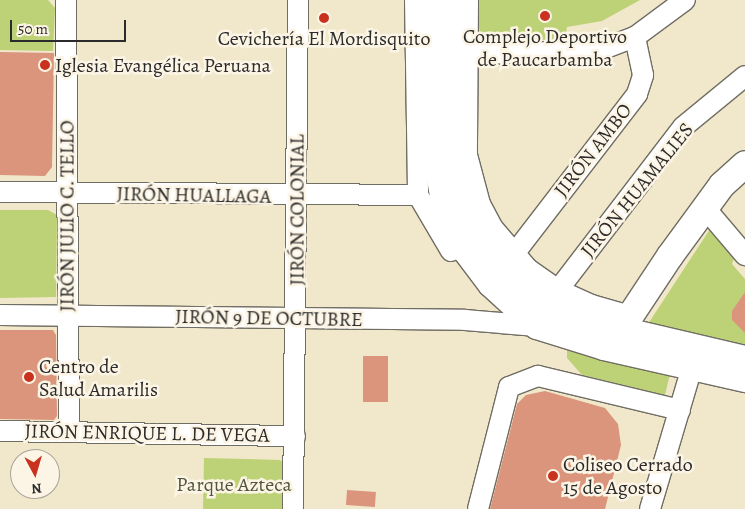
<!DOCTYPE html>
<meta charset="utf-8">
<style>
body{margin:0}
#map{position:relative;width:745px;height:509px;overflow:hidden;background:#f1e7cb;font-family:Alegreya,serif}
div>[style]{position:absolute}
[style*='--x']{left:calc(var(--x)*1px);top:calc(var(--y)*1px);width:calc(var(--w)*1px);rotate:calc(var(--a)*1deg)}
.green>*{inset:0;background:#bdd276}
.building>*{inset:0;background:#da957c;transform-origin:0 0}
.roads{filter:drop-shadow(1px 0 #706d63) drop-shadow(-1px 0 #706d63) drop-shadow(0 1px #706d63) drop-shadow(0 -1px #706d63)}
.minor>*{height:20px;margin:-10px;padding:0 10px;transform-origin:10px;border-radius:10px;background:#fff}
.major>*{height:26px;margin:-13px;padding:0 13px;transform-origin:13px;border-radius:13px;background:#fff}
.dots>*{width:14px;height:14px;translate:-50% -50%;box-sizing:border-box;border:2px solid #fcf5e5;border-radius:50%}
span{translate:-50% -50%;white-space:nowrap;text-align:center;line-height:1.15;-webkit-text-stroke:5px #fcf5e5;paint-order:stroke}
.poi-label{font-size:20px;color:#2b2b2b}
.left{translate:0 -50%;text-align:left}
.street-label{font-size:20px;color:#2b2b2b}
.park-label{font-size:20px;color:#50553e}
.north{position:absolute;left:10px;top:449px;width:50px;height:50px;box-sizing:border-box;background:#fcf5e5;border:1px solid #a8a49b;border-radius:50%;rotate:174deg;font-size:14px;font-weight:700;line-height:20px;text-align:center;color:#2b2b2b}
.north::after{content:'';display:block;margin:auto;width:18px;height:22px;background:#c8321e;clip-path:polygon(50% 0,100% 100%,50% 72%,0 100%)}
.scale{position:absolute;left:10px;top:20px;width:116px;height:22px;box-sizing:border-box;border:2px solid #2b2b2b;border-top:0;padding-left:6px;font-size:15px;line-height:18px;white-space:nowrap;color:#2b2b2b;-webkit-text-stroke:4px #fcf5e5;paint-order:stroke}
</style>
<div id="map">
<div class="green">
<i style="clip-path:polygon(0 0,48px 0,55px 8px,53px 51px,0 50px)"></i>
<i style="clip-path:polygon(477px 0,640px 0,602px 21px,567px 27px,565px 40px,480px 39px)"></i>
<i style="clip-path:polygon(0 210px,48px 210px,57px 215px,56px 297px,0 298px)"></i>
<i style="clip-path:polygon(712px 226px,736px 253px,732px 264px,745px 279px,745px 350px,648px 324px)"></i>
<i style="clip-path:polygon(567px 348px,670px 374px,665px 395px,582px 375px,567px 358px)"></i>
<i style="clip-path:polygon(204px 458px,280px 460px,285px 464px,284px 509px,203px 509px)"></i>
</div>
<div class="building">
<i style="clip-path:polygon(0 52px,54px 53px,52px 167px,45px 176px,0 175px)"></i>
<i style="clip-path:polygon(745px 292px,745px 333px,732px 320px,732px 311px)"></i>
<i style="clip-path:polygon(0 330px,53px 330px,56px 335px,57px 416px,54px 420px,0 419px)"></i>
<i style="left:363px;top:356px;width:25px;height:46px"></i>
<i style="clip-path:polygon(545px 391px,605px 408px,618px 424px,621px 445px,605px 509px,490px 509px,517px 404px,526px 395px)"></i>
<i style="left:347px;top:490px;width:29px;height:15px;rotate:4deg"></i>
</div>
<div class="roads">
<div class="minor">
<i style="--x:66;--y:0;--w:432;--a:89.6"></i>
<i style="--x:415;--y:0;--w:195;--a:89.1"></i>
<i style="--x:418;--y:195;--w:65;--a:59.5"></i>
<i style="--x:468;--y:0;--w:155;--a:90.4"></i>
<i style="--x:467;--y:155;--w:51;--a:75.1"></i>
<i style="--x:480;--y:204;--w:26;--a:62"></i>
<i style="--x:492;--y:227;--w:55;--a:49.4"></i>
<i style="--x:528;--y:269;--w:37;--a:35"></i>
<i style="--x:558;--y:290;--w:37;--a:24"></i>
<i style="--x:592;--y:305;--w:40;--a:16"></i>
<i style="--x:470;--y:54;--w:128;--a:-1.3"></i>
<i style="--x:598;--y:51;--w:40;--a:-21"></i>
<i style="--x:635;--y:37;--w:62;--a:-36.5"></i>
<i style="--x:0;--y:192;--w:418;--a:0.4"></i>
<i style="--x:705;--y:208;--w:62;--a:49.6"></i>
<i style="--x:514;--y:254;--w:202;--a:-52.4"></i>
<i style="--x:637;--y:94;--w:20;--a:-72"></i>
<i style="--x:643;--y:75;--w:39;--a:-102"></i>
<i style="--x:558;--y:290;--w:205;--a:-52.5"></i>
<i style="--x:683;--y:127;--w:80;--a:-39.4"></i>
<i style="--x:0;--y:315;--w:465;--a:0.6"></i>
<i style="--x:465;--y:320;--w:72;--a:4.8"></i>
<i style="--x:0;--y:431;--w:295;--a:1"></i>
<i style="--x:293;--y:509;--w:509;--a:-89.44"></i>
<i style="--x:478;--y:509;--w:126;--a:-75.7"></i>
<i style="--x:509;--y:387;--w:31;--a:-21"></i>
<i style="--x:538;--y:376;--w:146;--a:13.5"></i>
<i style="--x:650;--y:509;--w:148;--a:-73.5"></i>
</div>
<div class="major">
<i style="--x:435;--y:0;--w:150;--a:90"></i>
<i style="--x:435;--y:150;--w:58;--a:80"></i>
<i style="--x:445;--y:207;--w:49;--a:64.5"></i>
<i style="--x:466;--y:251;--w:41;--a:52.9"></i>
<i style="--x:491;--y:284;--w:62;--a:42.4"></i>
<i style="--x:537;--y:326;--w:70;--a:17.4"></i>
<i style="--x:604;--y:347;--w:145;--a:12.8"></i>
<i style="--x:455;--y:0;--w:148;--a:90.4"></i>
<i style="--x:454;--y:148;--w:56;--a:80.7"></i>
<i style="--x:463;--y:203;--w:57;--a:59.4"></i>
<i style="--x:492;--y:252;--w:46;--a:45.9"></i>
<i style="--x:524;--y:285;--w:41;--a:36"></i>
<i style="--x:557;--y:309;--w:67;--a:18.2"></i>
<i style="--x:621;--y:330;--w:127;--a:13.2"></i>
<i style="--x:617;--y:346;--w:16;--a:-76"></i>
<i style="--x:621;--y:330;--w:89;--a:-56.5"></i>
<i style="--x:670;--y:256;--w:88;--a:-53.8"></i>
<i style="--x:722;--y:185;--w:31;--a:-42"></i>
</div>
</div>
<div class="dots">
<i style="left:545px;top:16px;background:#c8321e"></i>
<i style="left:324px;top:18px;background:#c8321e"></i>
<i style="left:45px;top:65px;background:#c8321e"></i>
<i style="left:29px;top:377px;background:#c8321e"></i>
<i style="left:553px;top:476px;background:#c8321e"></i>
</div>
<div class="poi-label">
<span style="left:545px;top:48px">Complejo Deportivo<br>de Paucarbamba</span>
<span style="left:324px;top:38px">Cevichería El Mordisquito</span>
<span class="left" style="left:55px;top:65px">Iglesia Evangélica Peruana</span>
<span class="left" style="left:39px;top:378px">Centro de<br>Salud Amarilis</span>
<span class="left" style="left:563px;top:476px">Coliseo Cerrado<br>15 de Agosto</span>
</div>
<div class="street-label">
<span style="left:593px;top:150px;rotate:-52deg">JIRÓN AMBO</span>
<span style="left:637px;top:190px;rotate:-51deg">JIRÓN HUAMALIES</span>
<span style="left:194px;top:195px;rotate:1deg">JIRÓN HUALLAGA</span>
<span style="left:297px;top:210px;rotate:-90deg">JIRÓN COLONIAL</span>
<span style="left:67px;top:216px;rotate:-90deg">JIRÓN JULIO C. TELLO</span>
<span style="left:269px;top:318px;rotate:1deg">JIRÓN 9 DE OCTUBRE</span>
<span style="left:147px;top:433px;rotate:1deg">JIRÓN ENRIQUE L. DE VEGA</span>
</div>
<div class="park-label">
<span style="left:234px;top:484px">Parque Azteca</span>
</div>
<div class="north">N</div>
<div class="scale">50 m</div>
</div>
